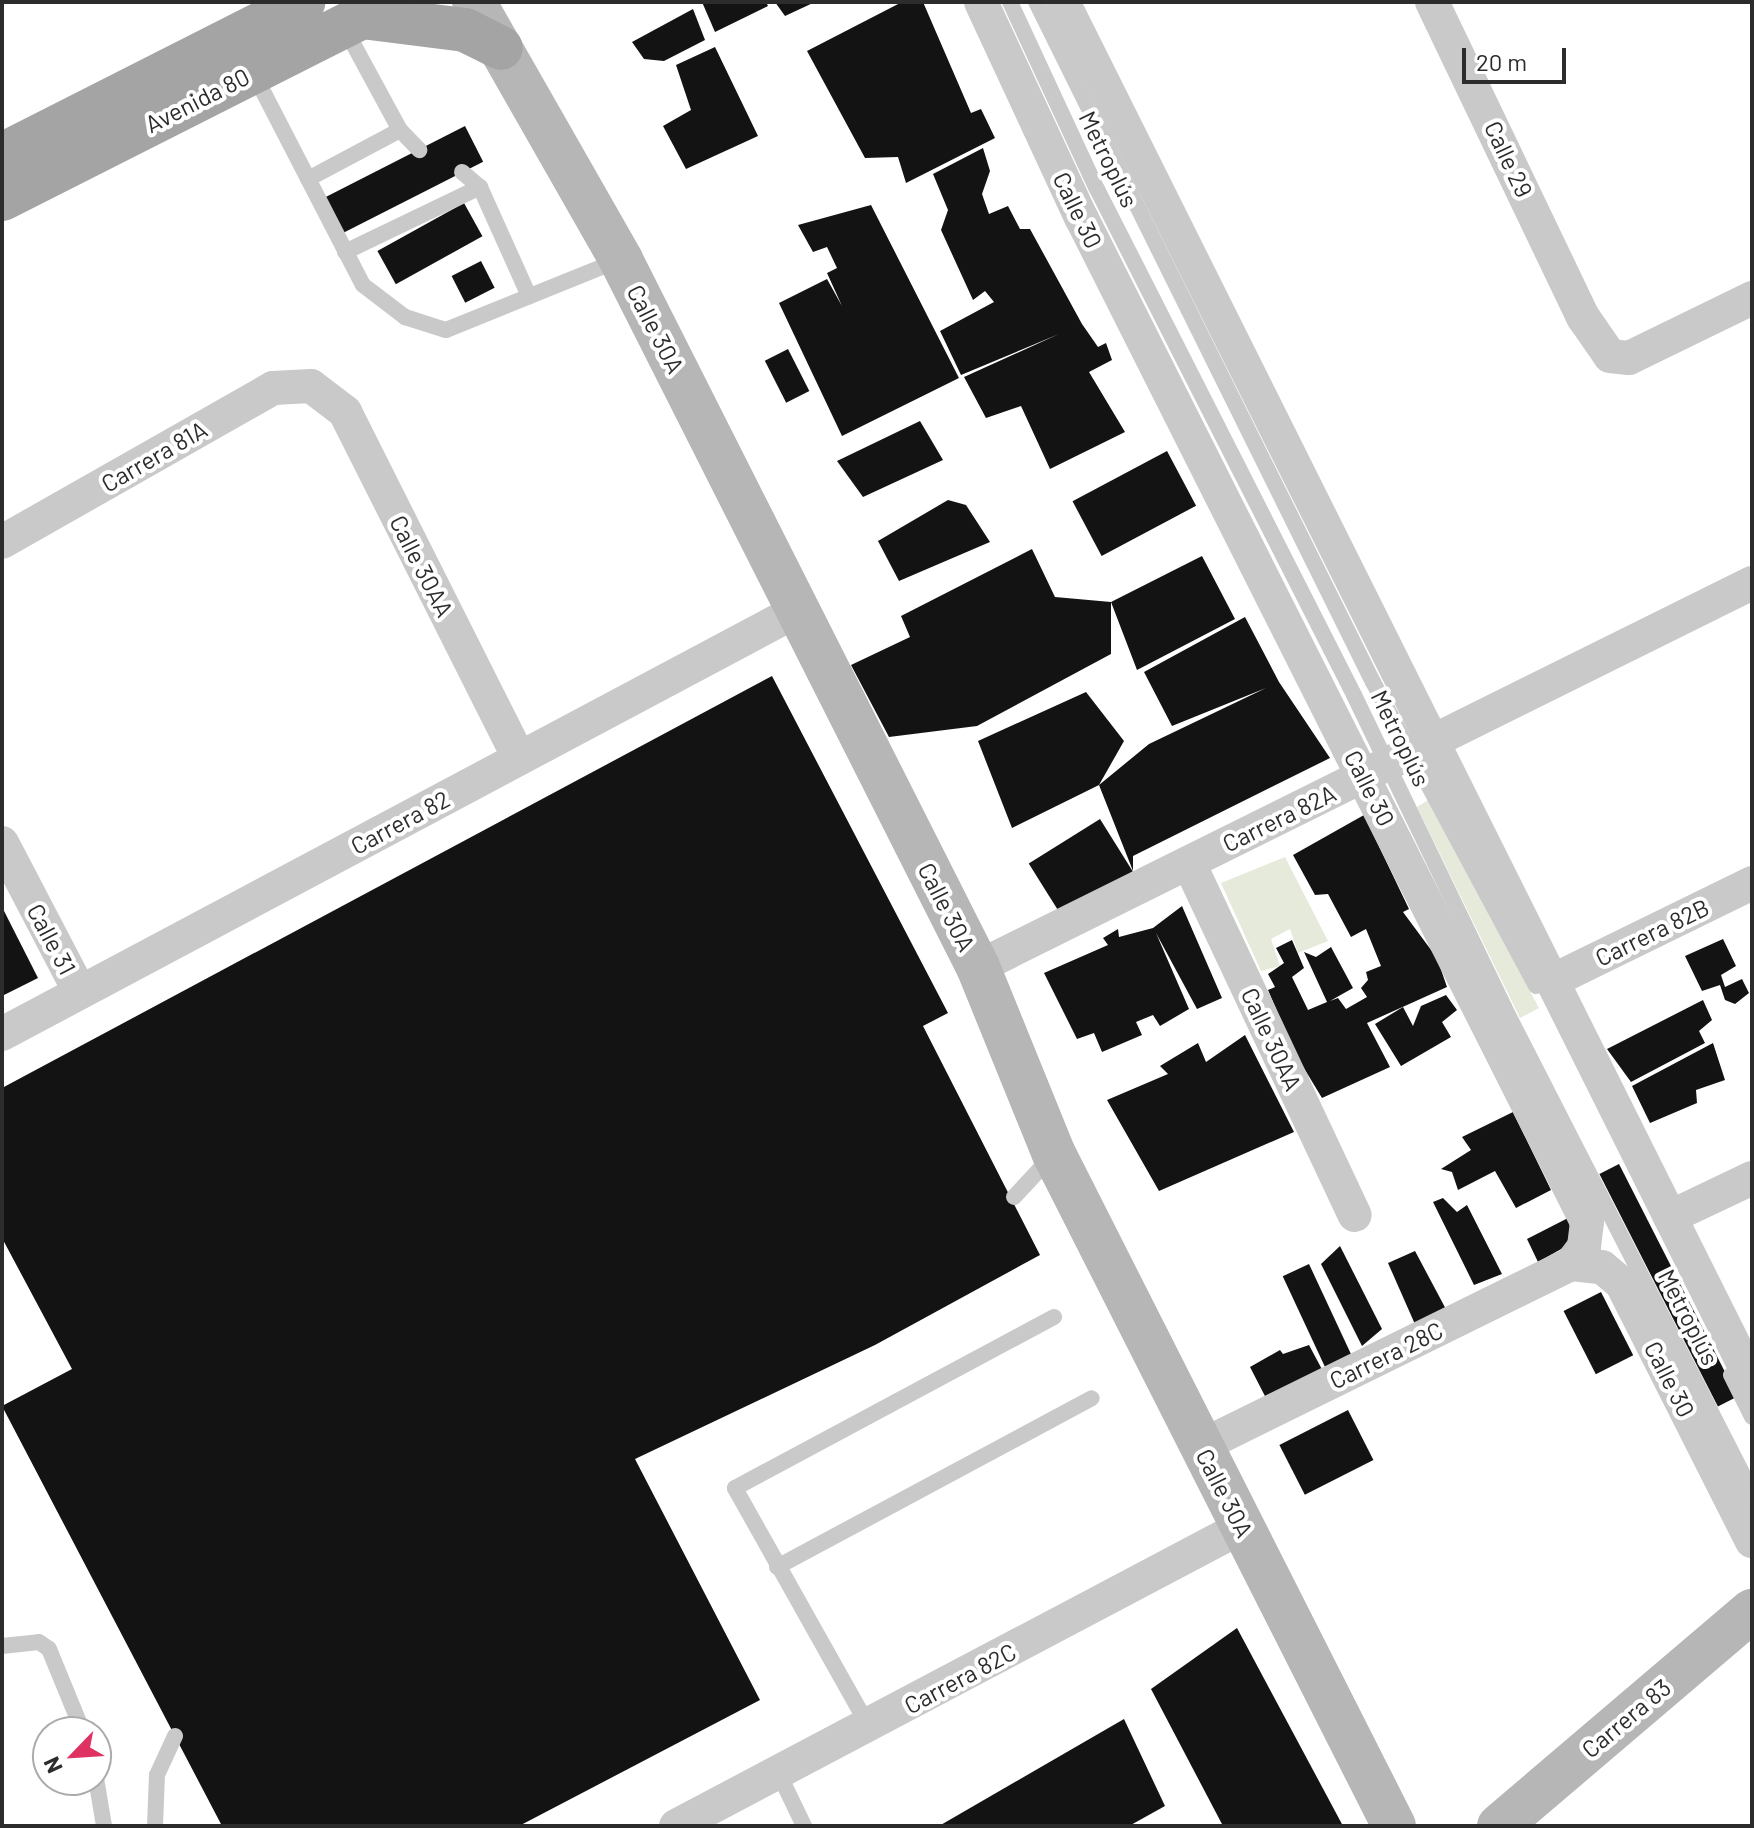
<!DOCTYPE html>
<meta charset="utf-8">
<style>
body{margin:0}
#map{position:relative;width:1754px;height:1828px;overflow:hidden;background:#fff;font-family:Barlow,sans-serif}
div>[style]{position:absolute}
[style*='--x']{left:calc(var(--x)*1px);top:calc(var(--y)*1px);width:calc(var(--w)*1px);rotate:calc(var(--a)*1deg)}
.green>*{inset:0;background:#e6eada}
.building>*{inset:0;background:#131313;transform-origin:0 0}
.lane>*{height:16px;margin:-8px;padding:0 8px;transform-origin:8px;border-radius:8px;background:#c9c9c9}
.street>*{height:34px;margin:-17px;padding:0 17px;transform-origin:17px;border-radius:17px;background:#c9c9c9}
.secondary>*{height:44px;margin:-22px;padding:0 22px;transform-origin:22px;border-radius:22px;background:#b6b6b6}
.primary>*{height:44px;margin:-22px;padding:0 22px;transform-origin:22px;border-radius:22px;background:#a4a4a4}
span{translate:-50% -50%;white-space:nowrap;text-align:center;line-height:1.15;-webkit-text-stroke:8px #fff;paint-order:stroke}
.street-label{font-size:24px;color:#2c2c2c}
.frame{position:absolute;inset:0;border:4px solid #2c2c2c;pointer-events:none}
.north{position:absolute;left:32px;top:1716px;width:80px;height:80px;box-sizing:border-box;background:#fff;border:2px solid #ababab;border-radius:50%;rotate:245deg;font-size:22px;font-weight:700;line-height:32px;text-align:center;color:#2c2c2c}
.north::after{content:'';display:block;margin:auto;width:28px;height:36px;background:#df3262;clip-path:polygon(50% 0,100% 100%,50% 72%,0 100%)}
.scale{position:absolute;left:1462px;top:48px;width:104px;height:36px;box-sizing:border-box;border:4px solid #2c2c2c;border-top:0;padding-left:10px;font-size:24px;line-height:28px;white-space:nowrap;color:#2c2c2c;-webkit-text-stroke:6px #fff;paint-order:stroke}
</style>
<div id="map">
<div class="green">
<i style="clip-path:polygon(1428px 800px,1539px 1008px,1520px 1018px,1417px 807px)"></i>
<i style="clip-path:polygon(1285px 857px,1328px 941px,1298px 953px,1290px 929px,1271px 939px,1280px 966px,1261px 971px,1221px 883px)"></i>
</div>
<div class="building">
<i style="clip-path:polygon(702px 2px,766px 2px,768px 6px,715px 32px)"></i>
<i style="clip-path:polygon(775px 2px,815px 2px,785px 16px)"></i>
<i style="clip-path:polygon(902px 2px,923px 2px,971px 113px,981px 109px,995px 138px,906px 183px,898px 157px,865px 158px,807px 51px)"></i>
<i style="clip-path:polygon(693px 9px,705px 40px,664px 61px,644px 59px,632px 42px)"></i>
<i style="clip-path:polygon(715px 47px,758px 136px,686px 169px,663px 126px,691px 110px,676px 65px)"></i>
<i style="left:465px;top:126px;width:40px;height:159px;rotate:63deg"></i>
<i style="clip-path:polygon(983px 148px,990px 171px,982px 194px,989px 214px,1008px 206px,1020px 229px,1030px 229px,1082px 324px,1098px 347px,1106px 343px,1112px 360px,1089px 372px,1125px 432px,1050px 469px,1021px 406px,986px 418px,964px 377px,1059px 334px,961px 375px,940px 331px,994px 302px,985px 291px,973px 300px,941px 230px,948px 210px,933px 174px)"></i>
<i style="left:464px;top:203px;width:38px;height:99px;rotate:61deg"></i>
<i style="clip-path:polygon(871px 205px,959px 378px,842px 436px,779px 303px,827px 279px,842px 306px,827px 273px,837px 268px,827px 247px,813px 252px,798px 225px)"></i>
<i style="left:481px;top:261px;width:30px;height:33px;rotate:63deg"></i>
<i style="left:788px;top:349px;width:47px;height:26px;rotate:63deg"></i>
<i style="clip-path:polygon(920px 421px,943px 460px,863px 497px,837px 461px)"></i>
<i style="left:1167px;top:451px;width:62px;height:107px;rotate:62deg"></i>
<i style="clip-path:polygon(948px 500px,966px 505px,990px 542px,899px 581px,878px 541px)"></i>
<i style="clip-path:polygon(1032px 549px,1055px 597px,1111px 602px,1202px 556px,1235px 619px,1137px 670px,1111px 602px,1111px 654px,977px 726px,889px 737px,851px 665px,910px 637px,901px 616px)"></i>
<i style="clip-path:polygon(1245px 617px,1279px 682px,1330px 758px,1133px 856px,1133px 871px,1099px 785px,1012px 828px,978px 741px,1086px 692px,1124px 741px,1099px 785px,1149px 744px,1266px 688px,1172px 726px,1144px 672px)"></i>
<i style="clip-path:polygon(772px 676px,948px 1013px,923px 1026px,1040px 1255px,875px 1345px,635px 1459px,760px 1700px,519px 1826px,222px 1826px,2px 1406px,72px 1369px,2px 1238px,2px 1088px)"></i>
<i style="clip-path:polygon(1364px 815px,1409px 909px,1403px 912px,1437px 958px,1447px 987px,1367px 1023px,1390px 1067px,1322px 1098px,1296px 1055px,1268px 990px,1275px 987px,1268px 974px,1284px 963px,1276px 948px,1292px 940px,1304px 968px,1292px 977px,1308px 1010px,1327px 1002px,1304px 952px,1316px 957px,1331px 947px,1353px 988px,1330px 1001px,1338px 998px,1346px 1009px,1367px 997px,1361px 988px,1368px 980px,1366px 972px,1381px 966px,1366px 929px,1351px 937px,1328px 894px,1315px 895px,1293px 855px)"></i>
<i style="left:1100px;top:819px;width:62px;height:84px;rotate:58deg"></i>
<i style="clip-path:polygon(1182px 906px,1222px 998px,1197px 1009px,1156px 933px,1189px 1009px,1160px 1026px,1153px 1015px,1136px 1022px,1142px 1035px,1102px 1052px,1094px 1033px,1077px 1039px,1044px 973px,1108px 945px,1103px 938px,1118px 929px,1119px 937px,1153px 928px)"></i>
<i style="clip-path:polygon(2px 907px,38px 978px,2px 996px)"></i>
<i style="clip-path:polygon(1723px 939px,1736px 966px,1721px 975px,1725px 987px,1742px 979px,1749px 993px,1735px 1004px,1725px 1000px,1720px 985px,1702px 991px,1685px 956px)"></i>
<i style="clip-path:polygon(1446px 995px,1457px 1010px,1442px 1022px,1451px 1037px,1401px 1066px,1375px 1024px,1403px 1007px,1413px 1026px,1421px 1006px)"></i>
<i style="clip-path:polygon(1703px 1000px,1712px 1020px,1699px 1031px,1705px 1043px,1631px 1082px,1607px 1049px)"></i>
<i style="clip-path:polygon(1245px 1035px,1294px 1132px,1159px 1191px,1107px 1100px,1168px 1074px,1160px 1066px,1198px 1043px,1206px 1062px)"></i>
<i style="clip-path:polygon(1713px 1043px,1725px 1080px,1696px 1090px,1697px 1103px,1650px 1123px,1632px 1086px)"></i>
<i style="clip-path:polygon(1513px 1112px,1551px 1190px,1516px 1208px,1495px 1171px,1458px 1190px,1452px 1172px,1441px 1169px,1471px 1150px,1462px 1137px)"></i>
<i style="left:1619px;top:1164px;width:261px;height:22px;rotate:63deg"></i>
<i style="clip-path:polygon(1443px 1198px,1457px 1212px,1467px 1205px,1502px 1274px,1474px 1285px,1433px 1202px)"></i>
<i style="clip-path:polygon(1568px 1218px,1575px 1233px,1572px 1243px,1538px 1262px,1527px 1239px)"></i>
<i style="clip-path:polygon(1340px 1246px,1382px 1329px,1362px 1346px,1321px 1264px)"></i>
<i style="clip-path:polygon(1415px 1251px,1448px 1313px,1418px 1331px,1388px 1263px)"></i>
<i style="left:1309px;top:1264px;width:110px;height:29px;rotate:65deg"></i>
<i style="left:1601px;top:1292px;width:71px;height:42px;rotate:63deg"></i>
<i style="clip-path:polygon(1309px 1345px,1325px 1375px,1267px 1400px,1250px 1367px,1280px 1350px,1283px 1354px)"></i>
<i style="left:1348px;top:1410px;width:56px;height:77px;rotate:63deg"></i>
<i style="clip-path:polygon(1237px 1628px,1343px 1826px,1223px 1826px,1151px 1689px)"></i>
<i style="clip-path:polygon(1124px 1719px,1165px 1806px,1129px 1826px,939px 1826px)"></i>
</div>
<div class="lane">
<i style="--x:1010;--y:2;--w:206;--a:65.1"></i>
<i style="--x:1097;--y:189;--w:568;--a:63.07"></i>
<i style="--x:1354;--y:695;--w:346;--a:64.3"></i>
<i style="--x:1504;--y:1007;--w:545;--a:62.92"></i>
<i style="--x:1036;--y:2;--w:759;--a:63.64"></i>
<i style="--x:1373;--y:682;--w:345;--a:61.8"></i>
<i style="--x:344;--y:27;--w:117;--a:61.5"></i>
<i style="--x:400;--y:130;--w:28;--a:46"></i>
<i style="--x:254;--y:74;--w:237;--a:62.7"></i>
<i style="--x:363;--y:285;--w:53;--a:37.3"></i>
<i style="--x:405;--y:317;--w:43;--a:17.6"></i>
<i style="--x:446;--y:330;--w:187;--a:-22"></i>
<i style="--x:462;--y:172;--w:23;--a:40"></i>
<i style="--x:480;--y:187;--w:120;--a:65.8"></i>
<i style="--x:308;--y:179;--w:104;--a:-28"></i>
<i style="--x:345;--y:252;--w:150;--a:-25.7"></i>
<i style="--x:1014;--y:1197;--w:57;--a:-47.1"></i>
<i style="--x:1731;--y:1375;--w:47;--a:63.4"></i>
<i style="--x:777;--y:1567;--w:357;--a:-28.2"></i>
<i style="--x:2;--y:1646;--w:37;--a:-6"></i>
<i style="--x:39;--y:1642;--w:12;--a:35"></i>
<i style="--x:49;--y:1649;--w:90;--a:67.7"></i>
<i style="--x:869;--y:1727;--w:274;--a:-119.3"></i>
<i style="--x:735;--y:1488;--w:362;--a:-28.2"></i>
<i style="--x:779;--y:1774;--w:58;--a:64.3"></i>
<i style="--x:96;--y:1778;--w:49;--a:80.5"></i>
<i style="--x:155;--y:1826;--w:51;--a:-87.8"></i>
<i style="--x:157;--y:1775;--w:43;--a:-65.2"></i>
</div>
<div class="street">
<i style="--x:981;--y:2;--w:237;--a:65.1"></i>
<i style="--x:1081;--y:217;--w:1125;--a:63.28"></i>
<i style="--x:1587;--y:1222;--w:25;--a:97"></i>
<i style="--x:1584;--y:1247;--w:21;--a:127"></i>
<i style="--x:1571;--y:1264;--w:412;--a:153.8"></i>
<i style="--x:1063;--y:2;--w:1542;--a:63.45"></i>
<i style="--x:1432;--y:2;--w:349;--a:64.4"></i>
<i style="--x:1583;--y:317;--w:47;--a:55.3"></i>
<i style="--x:1610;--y:356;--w:19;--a:6"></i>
<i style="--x:1629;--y:358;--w:137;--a:-26"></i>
<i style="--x:2;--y:542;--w:312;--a:-29.6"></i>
<i style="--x:273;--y:388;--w:38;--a:-3"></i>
<i style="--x:311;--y:386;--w:43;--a:37.4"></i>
<i style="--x:345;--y:412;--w:387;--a:63.3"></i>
<i style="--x:2;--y:843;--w:168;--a:62.4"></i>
<i style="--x:1189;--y:863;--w:389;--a:64.8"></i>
<i style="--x:978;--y:967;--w:864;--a:-26.39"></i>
<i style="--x:1552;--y:981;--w:223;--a:-26.1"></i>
<i style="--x:2;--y:1034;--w:902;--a:-28.04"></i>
<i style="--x:1670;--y:1217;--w:91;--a:-25.4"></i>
<i style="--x:1571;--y:1264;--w:31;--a:6"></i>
<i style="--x:1602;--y:1267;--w:26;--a:40"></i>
<i style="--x:1622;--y:1284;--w:288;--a:63.2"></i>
<i style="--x:676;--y:1826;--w:640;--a:-27.85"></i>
</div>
<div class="secondary">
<i style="--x:474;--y:2;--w:297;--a:60.3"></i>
<i style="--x:621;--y:260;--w:792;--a:63.21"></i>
<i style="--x:978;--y:967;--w:202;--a:67.9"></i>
<i style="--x:1054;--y:1154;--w:753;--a:63.16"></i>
<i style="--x:1499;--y:1826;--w:332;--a:-40.4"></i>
</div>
<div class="primary">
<i style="--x:362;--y:17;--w:104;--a:7.2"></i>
<i style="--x:465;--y:30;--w:40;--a:26.6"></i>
<i style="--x:2;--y:155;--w:338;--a:-26.9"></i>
<i style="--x:2;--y:199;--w:437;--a:-26.8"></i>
</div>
<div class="street-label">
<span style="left:197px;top:100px;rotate:-27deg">Avenida 80</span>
<span style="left:1109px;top:159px;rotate:64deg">Metroplús</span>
<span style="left:1509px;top:159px;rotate:65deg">Calle 29</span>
<span style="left:1078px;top:210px;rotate:64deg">Calle 30</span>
<span style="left:656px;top:329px;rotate:63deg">Calle 30A</span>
<span style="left:154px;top:456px;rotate:-30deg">Carrera 81A</span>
<span style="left:422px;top:566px;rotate:63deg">Calle 30AA</span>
<span style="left:1401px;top:738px;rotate:64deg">Metroplús</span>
<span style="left:1370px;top:788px;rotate:63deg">Calle 30</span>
<span style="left:1279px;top:818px;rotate:-26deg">Carrera 82A</span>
<span style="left:400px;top:822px;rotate:-28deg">Carrera 82</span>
<span style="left:947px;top:907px;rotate:63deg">Calle 30A</span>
<span style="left:1652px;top:932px;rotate:-26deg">Carrera 82B</span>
<span style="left:52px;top:939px;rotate:62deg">Calle 31</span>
<span style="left:1272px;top:1039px;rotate:65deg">Calle 30AA</span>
<span style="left:1689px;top:1317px;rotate:63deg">Metroplús</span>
<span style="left:1386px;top:1355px;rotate:-26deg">Carrera 28C</span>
<span style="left:1670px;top:1379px;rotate:63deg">Calle 30</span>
<span style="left:1225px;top:1493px;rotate:63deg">Calle 30A</span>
<span style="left:960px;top:1678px;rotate:-28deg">Carrera 82C</span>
<span style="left:1626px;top:1718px;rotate:-40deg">Carrera 83</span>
</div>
<div class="frame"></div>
<div class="north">N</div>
<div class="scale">20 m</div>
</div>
